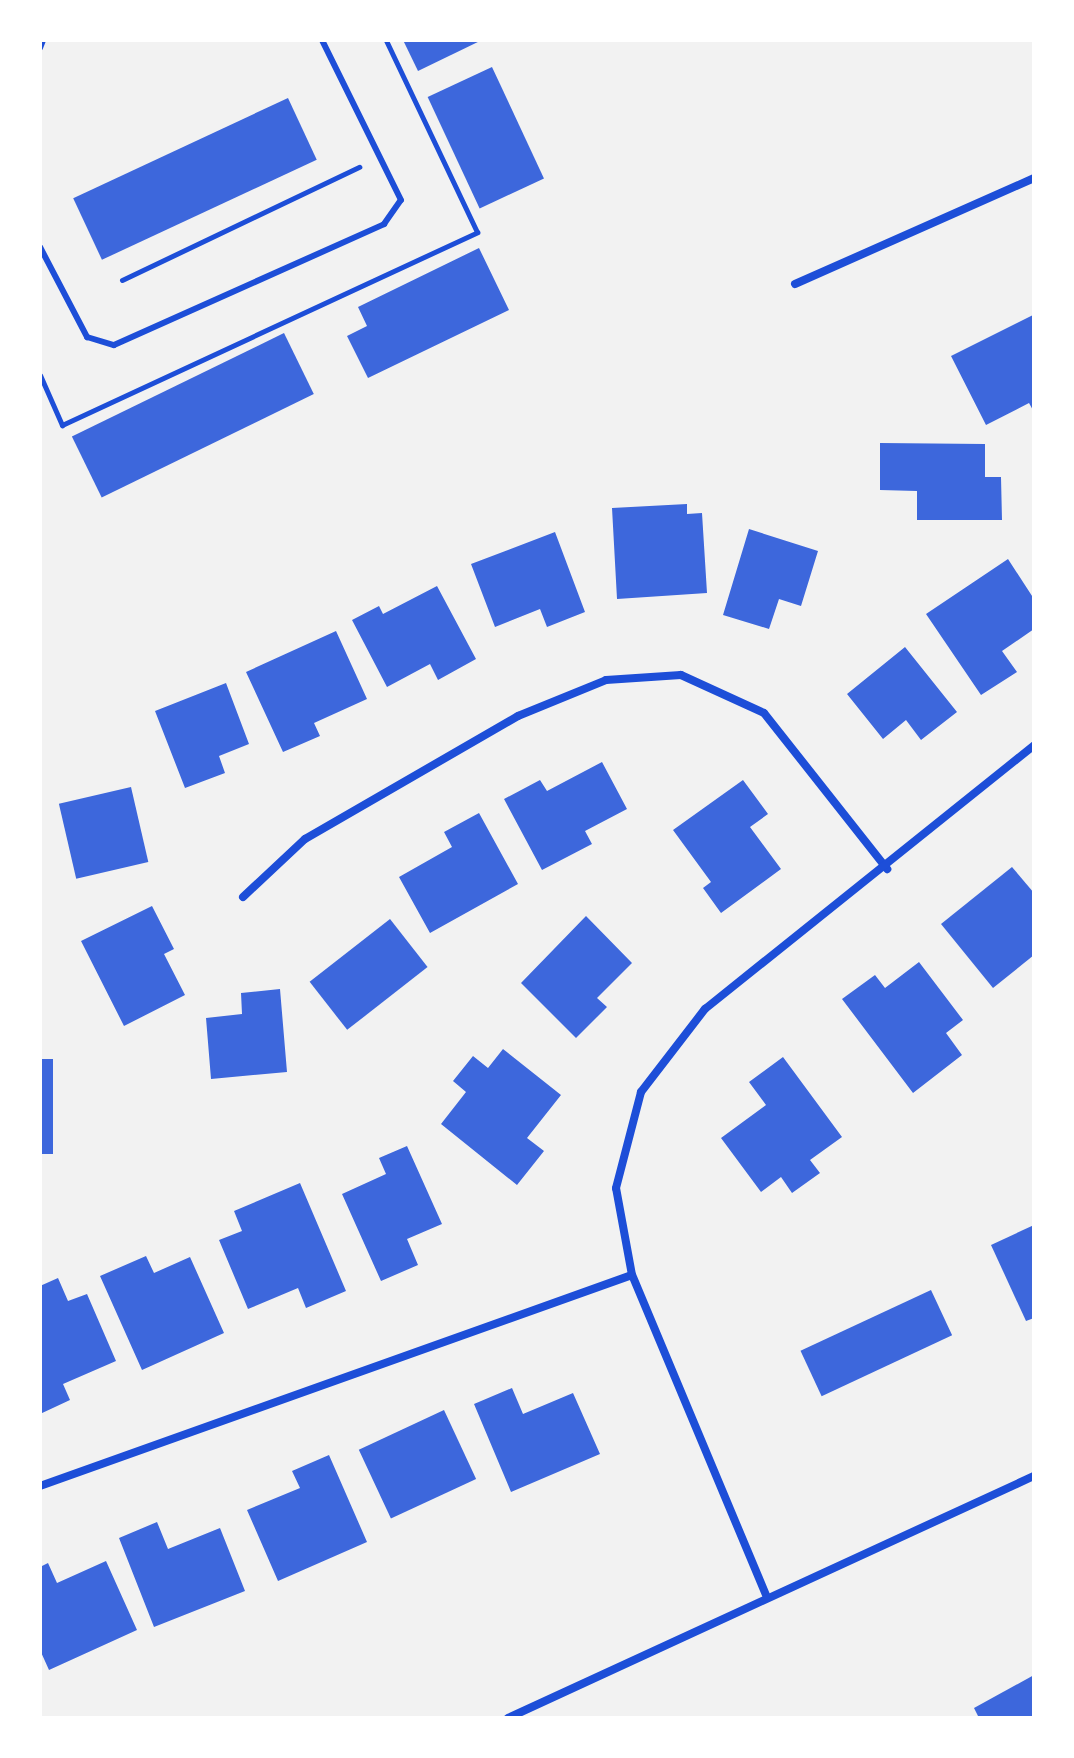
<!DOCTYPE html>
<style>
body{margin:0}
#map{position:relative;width:1074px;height:1758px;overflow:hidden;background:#f2f2f2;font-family:"Alegreya Sans",sans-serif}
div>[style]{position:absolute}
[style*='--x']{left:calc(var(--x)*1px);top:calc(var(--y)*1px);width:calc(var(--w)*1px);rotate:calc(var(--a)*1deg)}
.building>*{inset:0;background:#3d67dc;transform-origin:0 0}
.path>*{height:5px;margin:-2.5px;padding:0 2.5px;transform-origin:2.5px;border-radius:2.5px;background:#1d4ed8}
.service>*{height:6px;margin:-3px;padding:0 3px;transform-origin:3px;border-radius:3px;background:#1d4ed8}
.minor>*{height:8px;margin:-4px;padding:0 4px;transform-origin:4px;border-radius:4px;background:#1d4ed8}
span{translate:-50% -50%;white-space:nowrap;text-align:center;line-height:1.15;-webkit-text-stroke:7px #fff;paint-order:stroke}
.frame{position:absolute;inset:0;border:42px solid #fff;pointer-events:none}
</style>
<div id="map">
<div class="building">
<i style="clip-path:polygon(403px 40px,482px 40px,418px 71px)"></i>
<i style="left:492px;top:67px;width:123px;height:71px;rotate:65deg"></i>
<i style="left:288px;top:98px;width:68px;height:237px;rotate:65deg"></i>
<i style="clip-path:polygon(479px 248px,509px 310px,368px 378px,347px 336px,367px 326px,358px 307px)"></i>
<i style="clip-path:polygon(1033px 315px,1034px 412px,1029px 403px,986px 425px,951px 356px)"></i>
<i style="left:284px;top:333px;width:68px;height:236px;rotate:64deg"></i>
<i style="clip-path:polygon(880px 443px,985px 444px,985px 477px,1001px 477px,1002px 520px,917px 520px,917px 491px,880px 490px)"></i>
<i style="clip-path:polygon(687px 504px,687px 514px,702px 513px,707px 593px,617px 599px,612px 508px)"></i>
<i style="clip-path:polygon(749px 529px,818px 551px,801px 606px,779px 599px,769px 629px,723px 615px)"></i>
<i style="clip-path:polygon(555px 532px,585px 612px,547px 627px,540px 609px,495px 627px,471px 564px)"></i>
<i style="clip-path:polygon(1008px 559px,1034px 599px,1034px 629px,1002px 651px,1017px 672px,981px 695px,926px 614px)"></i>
<i style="clip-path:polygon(437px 586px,476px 659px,438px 680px,430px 664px,387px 687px,352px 620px,379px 606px,383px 614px)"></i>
<i style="clip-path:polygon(336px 631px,367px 699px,314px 723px,320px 736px,283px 752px,246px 672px)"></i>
<i style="clip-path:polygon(905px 647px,957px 712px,921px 740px,906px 720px,883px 739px,847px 694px)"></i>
<i style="clip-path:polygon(226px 683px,249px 744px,219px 756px,225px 773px,185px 788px,155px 711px)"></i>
<i style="clip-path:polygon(602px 762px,627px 809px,585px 831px,592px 844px,542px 870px,504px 799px,540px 780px,547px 791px)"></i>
<i style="clip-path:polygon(743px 780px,768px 814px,750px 827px,781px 869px,721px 913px,703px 888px,711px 882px,673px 830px)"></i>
<i style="left:131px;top:787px;width:77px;height:74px;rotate:77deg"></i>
<i style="clip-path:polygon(479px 813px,518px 884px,430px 933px,399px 877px,452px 847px,444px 832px)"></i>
<i style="clip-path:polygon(1012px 867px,1034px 893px,1034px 955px,993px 988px,941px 924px)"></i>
<i style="clip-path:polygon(152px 906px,174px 949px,164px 954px,185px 995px,124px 1026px,81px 941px)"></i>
<i style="clip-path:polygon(586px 916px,632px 963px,597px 998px,607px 1007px,576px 1038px,521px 983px)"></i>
<i style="left:390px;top:919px;width:61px;height:102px;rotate:52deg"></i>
<i style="clip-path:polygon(919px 962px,963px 1020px,946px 1033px,962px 1055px,913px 1093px,842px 999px,875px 975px,885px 988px)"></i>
<i style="clip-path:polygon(280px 989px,287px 1072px,211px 1079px,206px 1018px,242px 1014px,241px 993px)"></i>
<i style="clip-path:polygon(503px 1049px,561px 1095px,527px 1138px,544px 1151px,517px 1185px,441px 1124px,466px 1092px,453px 1081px,473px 1056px,488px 1068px)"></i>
<i style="clip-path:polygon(783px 1057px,842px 1137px,810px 1160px,820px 1173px,792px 1193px,781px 1177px,761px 1192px,721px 1138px,766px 1105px,749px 1082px)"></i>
<i style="left:40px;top:1059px;width:13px;height:95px"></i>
<i style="clip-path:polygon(407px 1146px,442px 1224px,407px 1239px,418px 1265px,381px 1281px,342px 1194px,386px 1174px,379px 1158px)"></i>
<i style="clip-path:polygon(300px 1183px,346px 1291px,306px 1308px,298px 1288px,248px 1309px,219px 1240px,242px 1231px,234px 1211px)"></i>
<i style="clip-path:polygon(1034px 1225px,1034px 1318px,1026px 1321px,991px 1245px)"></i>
<i style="clip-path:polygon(146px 1256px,154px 1273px,190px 1257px,224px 1333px,142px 1370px,100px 1276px)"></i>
<i style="clip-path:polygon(58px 1278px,68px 1301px,87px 1294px,116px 1361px,63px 1384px,70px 1400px,40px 1414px,40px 1286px)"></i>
<i style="left:931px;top:1290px;width:50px;height:144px;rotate:65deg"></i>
<i style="clip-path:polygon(512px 1388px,523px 1414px,573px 1393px,600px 1454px,511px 1492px,474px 1404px)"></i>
<i style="left:444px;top:1410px;width:76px;height:94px;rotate:65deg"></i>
<i style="clip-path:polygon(329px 1455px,367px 1542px,278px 1581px,247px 1510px,300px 1488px,292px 1471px)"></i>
<i style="clip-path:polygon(157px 1522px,168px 1549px,220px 1528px,245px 1591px,154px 1627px,119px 1538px)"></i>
<i style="clip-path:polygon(106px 1561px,137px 1630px,49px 1670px,40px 1650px,40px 1567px,48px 1563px,57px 1583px)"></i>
<i style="clip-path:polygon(1034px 1675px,1034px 1718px,979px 1718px,974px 1708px)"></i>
</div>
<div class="path">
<i style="--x:122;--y:280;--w:263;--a:-25.5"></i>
<i style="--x:40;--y:375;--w:55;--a:66.3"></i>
<i style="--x:62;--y:425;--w:458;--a:-24.9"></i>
<i style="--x:477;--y:232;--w:212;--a:-115.4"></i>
</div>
<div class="service">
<i style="--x:40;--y:48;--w:9;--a:-69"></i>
<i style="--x:40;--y:247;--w:102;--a:62.4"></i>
<i style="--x:87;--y:337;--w:28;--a:17"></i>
<i style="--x:114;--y:345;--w:296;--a:-24.1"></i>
<i style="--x:384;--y:224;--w:29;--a:-55"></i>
<i style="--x:401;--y:200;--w:178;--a:-116.3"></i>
</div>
<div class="minor">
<i style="--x:795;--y:284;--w:261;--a:-23.9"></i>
<i style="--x:243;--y:897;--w:85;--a:-43.1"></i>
<i style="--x:305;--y:839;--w:246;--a:-30"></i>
<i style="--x:518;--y:716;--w:95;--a:-22.2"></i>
<i style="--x:606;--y:680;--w:75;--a:-3.8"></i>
<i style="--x:681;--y:675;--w:91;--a:24.6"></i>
<i style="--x:764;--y:713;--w:199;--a:51.7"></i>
<i style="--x:40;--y:1486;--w:628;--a:-19.62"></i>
<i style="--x:766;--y:1595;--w:347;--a:-112.7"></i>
<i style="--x:632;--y:1275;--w:88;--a:-100.4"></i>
<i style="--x:616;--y:1188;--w:99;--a:-75.4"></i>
<i style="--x:641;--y:1092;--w:105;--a:-52.4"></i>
<i style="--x:705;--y:1009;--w:422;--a:-38.7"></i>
<i style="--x:508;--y:1718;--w:579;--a:-24.71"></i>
</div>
<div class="frame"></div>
</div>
